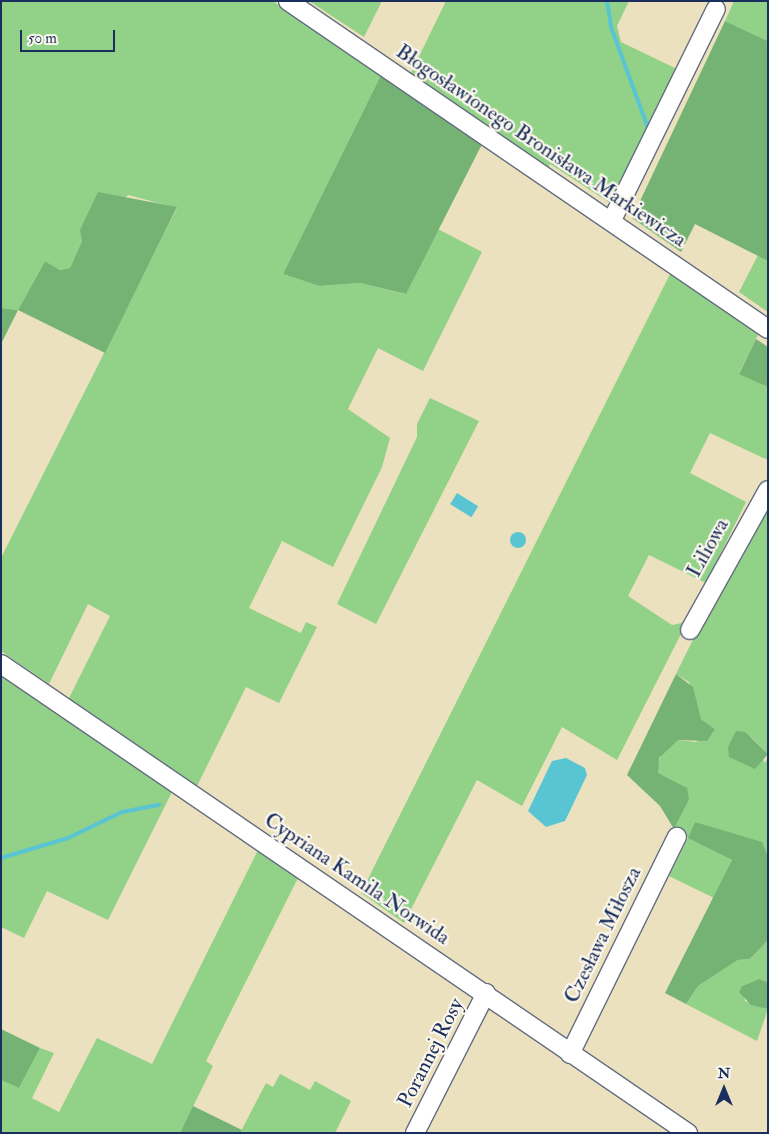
<!DOCTYPE html>
<meta charset="utf-8">
<style>
body{margin:0}
#map{position:relative;width:769px;height:1134px;overflow:hidden;background:#ebe1bf;font-family:"IM FELL Double Pica",serif}
div>[style]{position:absolute}
[style*='--x']{left:calc(var(--x)*1px);top:calc(var(--y)*1px);width:calc(var(--w)*1px);rotate:calc(var(--a)*1deg)}
.green>*{inset:0;background:#92d188}
.forest>*{inset:0;background:#75b374}
.water>*{inset:0;background:#59c5d3;transform-origin:0 0}
.round{border-radius:50%}
.stream>*{height:4px;margin:-2px;padding:0 2px;transform-origin:2px;border-radius:2px;background:#59c5d3}
.roads{filter:drop-shadow(1px 0 #646d80) drop-shadow(-1px 0 #646d80) drop-shadow(0 1px #646d80) drop-shadow(0 -1px #646d80)}
.minor>*{height:18px;margin:-9px;padding:0 9px;transform-origin:9px;border-radius:9px;background:#fff}
span{translate:-50% -50%;white-space:nowrap;text-align:center;line-height:1.15;-webkit-text-stroke:4.5px #fbf7ec;paint-order:stroke}
.street-label{font-size:21px;color:#1b2f5e}
.frame{position:absolute;inset:0;border:2px solid #1b2f5e;pointer-events:none}
.north{position:absolute;left:699px;top:1064px;width:50px;height:50px;-webkit-text-stroke:4px #fbf7ec;paint-order:stroke;rotate:0deg;font-size:14px;font-weight:700;line-height:20px;text-align:center;color:#1b2f5e}
.north::after{content:'';display:block;margin:auto;width:18px;height:22px;background:#1b2f5e;clip-path:polygon(50% 0,100% 100%,50% 72%,0 100%)}
.scale{position:absolute;left:20px;top:30px;width:95px;height:22px;box-sizing:border-box;border:2px solid #1b2f5e;border-top:0;padding-left:6px;font-size:15px;line-height:18px;white-space:nowrap;color:#1b2f5e;-webkit-text-stroke:4px #fbf7ec;paint-order:stroke}
</style>
<div id="map">
<div class="green">
<i style="clip-path:polygon(1px 1px,273px 1px,381px 75px,283px 274px,319px 286px,360px 283px,405px 294px,438px 229px,482px 252px,423px 371px,378px 348px,348px 409px,390px 438px,382px 467px,333px 567px,282px 541px,249px 608px,301px 633px,306px 622px,317px 627px,279px 703px,246px 687px,197px 786px,69px 698px,110px 616px,88px 604px,49px 684px,1px 651px,1px 558px,177px 208px,128px 195px,82px 241px,70px 268px,60px 270px,45px 261px,18px 310px,1px 308px)"></i>
<i style="clip-path:polygon(309px 1px,382px 1px,364px 37px)"></i>
<i style="clip-path:polygon(446px 1px,629px 1px,617px 26px,621px 42px,679px 70px,613px 205px,550px 164px,547px 170px,409px 77px)"></i>
<i style="clip-path:polygon(734px 1px,768px 1px,768px 41px,725px 21px)"></i>
<i style="clip-path:polygon(758px 255px,768px 261px,768px 312px,739px 292px)"></i>
<i style="clip-path:polygon(671px 272px,759px 333px,739px 373px,768px 387px,768px 460px,710px 433px,690px 473px,746px 502px,706px 583px,649px 555px,628px 596px,672px 625px,687px 622px,617px 760px,562px 727px,522px 806px,477px 780px,404px 923px,361px 893px)"></i>
<i style="clip-path:polygon(430px 398px,479px 421px,376px 624px,337px 604px,417px 437px,417px 424px)"></i>
<i style="clip-path:polygon(768px 488px,768px 754px,751px 737px,765px 763px,768px 757px,768px 857px,748px 841px,695px 822px,689px 838px,732px 860px,714px 898px,669px 876px,688px 838px,674px 829px,689px 800px,673px 781px,657px 773px,656px 765px,665px 749px,678px 740px,696px 742px,715px 729px,701px 719px,689px 682px,676px 674px)"></i>
<i style="clip-path:polygon(1px 676px,172px 792px,108px 920px,47px 891px,24px 938px,1px 927px)"></i>
<i style="clip-path:polygon(258px 850px,298px 878px,206px 1061px,213px 1066px,180px 1133px,1px 1133px,1px 1080px,19px 1088px,40px 1048px,54px 1053px,32px 1098px,59px 1112px,97px 1038px,152px 1064px)"></i>
<i style="clip-path:polygon(768px 940px,768px 982px,759px 979px,742px 986px,745px 1001px,768px 1009px,757px 1041px,686px 1004px,698px 986px,738px 960px,750px 959px)"></i>
<i style="clip-path:polygon(280px 1074px,310px 1090px,315px 1081px,351px 1101px,335px 1133px,240px 1133px,266px 1083px,273px 1087px)"></i>
</div>
<div class="forest">
<i style="clip-path:polygon(725px 21px,768px 41px,768px 261px,695px 224px,681px 252px,632px 218px)"></i>
<i style="clip-path:polygon(381px 75px,483px 143px,479px 150px,406px 294px,360px 283px,319px 286px,283px 274px)"></i>
<i style="clip-path:polygon(98px 192px,177px 207px,105px 353px,18px 310px,1px 344px,1px 308px,18px 310px,45px 261px,60px 270px,70px 268px,82px 241px,80px 230px)"></i>
<i style="clip-path:polygon(756px 339px,768px 347px,768px 387px,739px 374px)"></i>
<i style="clip-path:polygon(676px 674px,693px 687px,701px 719px,715px 729px,707px 741px,678px 740px,659px 758px,658px 773px,687px 788px,689px 800px,674px 829px,660px 806px,627px 775px)"></i>
<i style="clip-path:polygon(736px 731px,745px 732px,768px 754px,755px 769px,729px 757px,728px 747px)"></i>
<i style="clip-path:polygon(695px 822px,762px 842px,768px 857px,768px 940px,750px 959px,738px 960px,698px 986px,686px 1004px,665px 993px,732px 860px,688px 838px)"></i>
<i style="clip-path:polygon(759px 979px,768px 982px,768px 1009px,751px 1005px,739px 992px,742px 986px)"></i>
<i style="clip-path:polygon(1px 1029px,40px 1048px,19px 1088px,1px 1080px)"></i>
<i style="clip-path:polygon(193px 1106px,242px 1130px,240px 1133px,180px 1133px)"></i>
</div>
<div class="water">
<i style="left:457px;top:493px;width:25px;height:13px;rotate:32deg"></i>
<i class="round" style="left:510px;top:532px;width:16px;height:16px"></i>
<i style="clip-path:polygon(566px 758px,585px 768px,587px 775px,565px 821px,546px 827px,528px 811px,552px 761px)"></i>
</div>
<div class="stream">
<i style="--x:607;--y:1;--w:26;--a:81"></i>
<i style="--x:611;--y:27;--w:108;--a:69.9"></i>
<i style="--x:1;--y:858;--w:70;--a:-16.6"></i>
<i style="--x:68;--y:838;--w:60;--a:-25.7"></i>
<i style="--x:122;--y:812;--w:38;--a:-11"></i>
</div>
<div class="roads">
<div class="minor">
<i style="--x:288;--y:1;--w:581;--a:34.35"></i>
<i style="--x:612;--y:220;--w:235;--a:-63.8"></i>
<i style="--x:690;--y:630;--w:160;--a:-60.9"></i>
<i style="--x:1;--y:664;--w:832;--a:34.32"></i>
<i style="--x:570;--y:1054;--w:242;--a:-63.8"></i>
<i style="--x:415;--y:1133;--w:157;--a:-63.1"></i>
</div>
</div>
<div class="street-label">
<span style="left:541px;top:146px;rotate:34deg">Błogosławionego Bronisława Markiewicza</span>
<span style="left:708px;top:548px;rotate:-61deg">Liliowa</span>
<span style="left:357px;top:879px;rotate:34deg">Cypriana Kamila Norwida</span>
<span style="left:603px;top:935px;rotate:-64deg">Czesława Miłosza</span>
<span style="left:431px;top:1053px;rotate:-63deg">Porannej Rosy</span>
</div>
<div class="frame"></div>
<div class="north">N</div>
<div class="scale">50 m</div>
</div>
